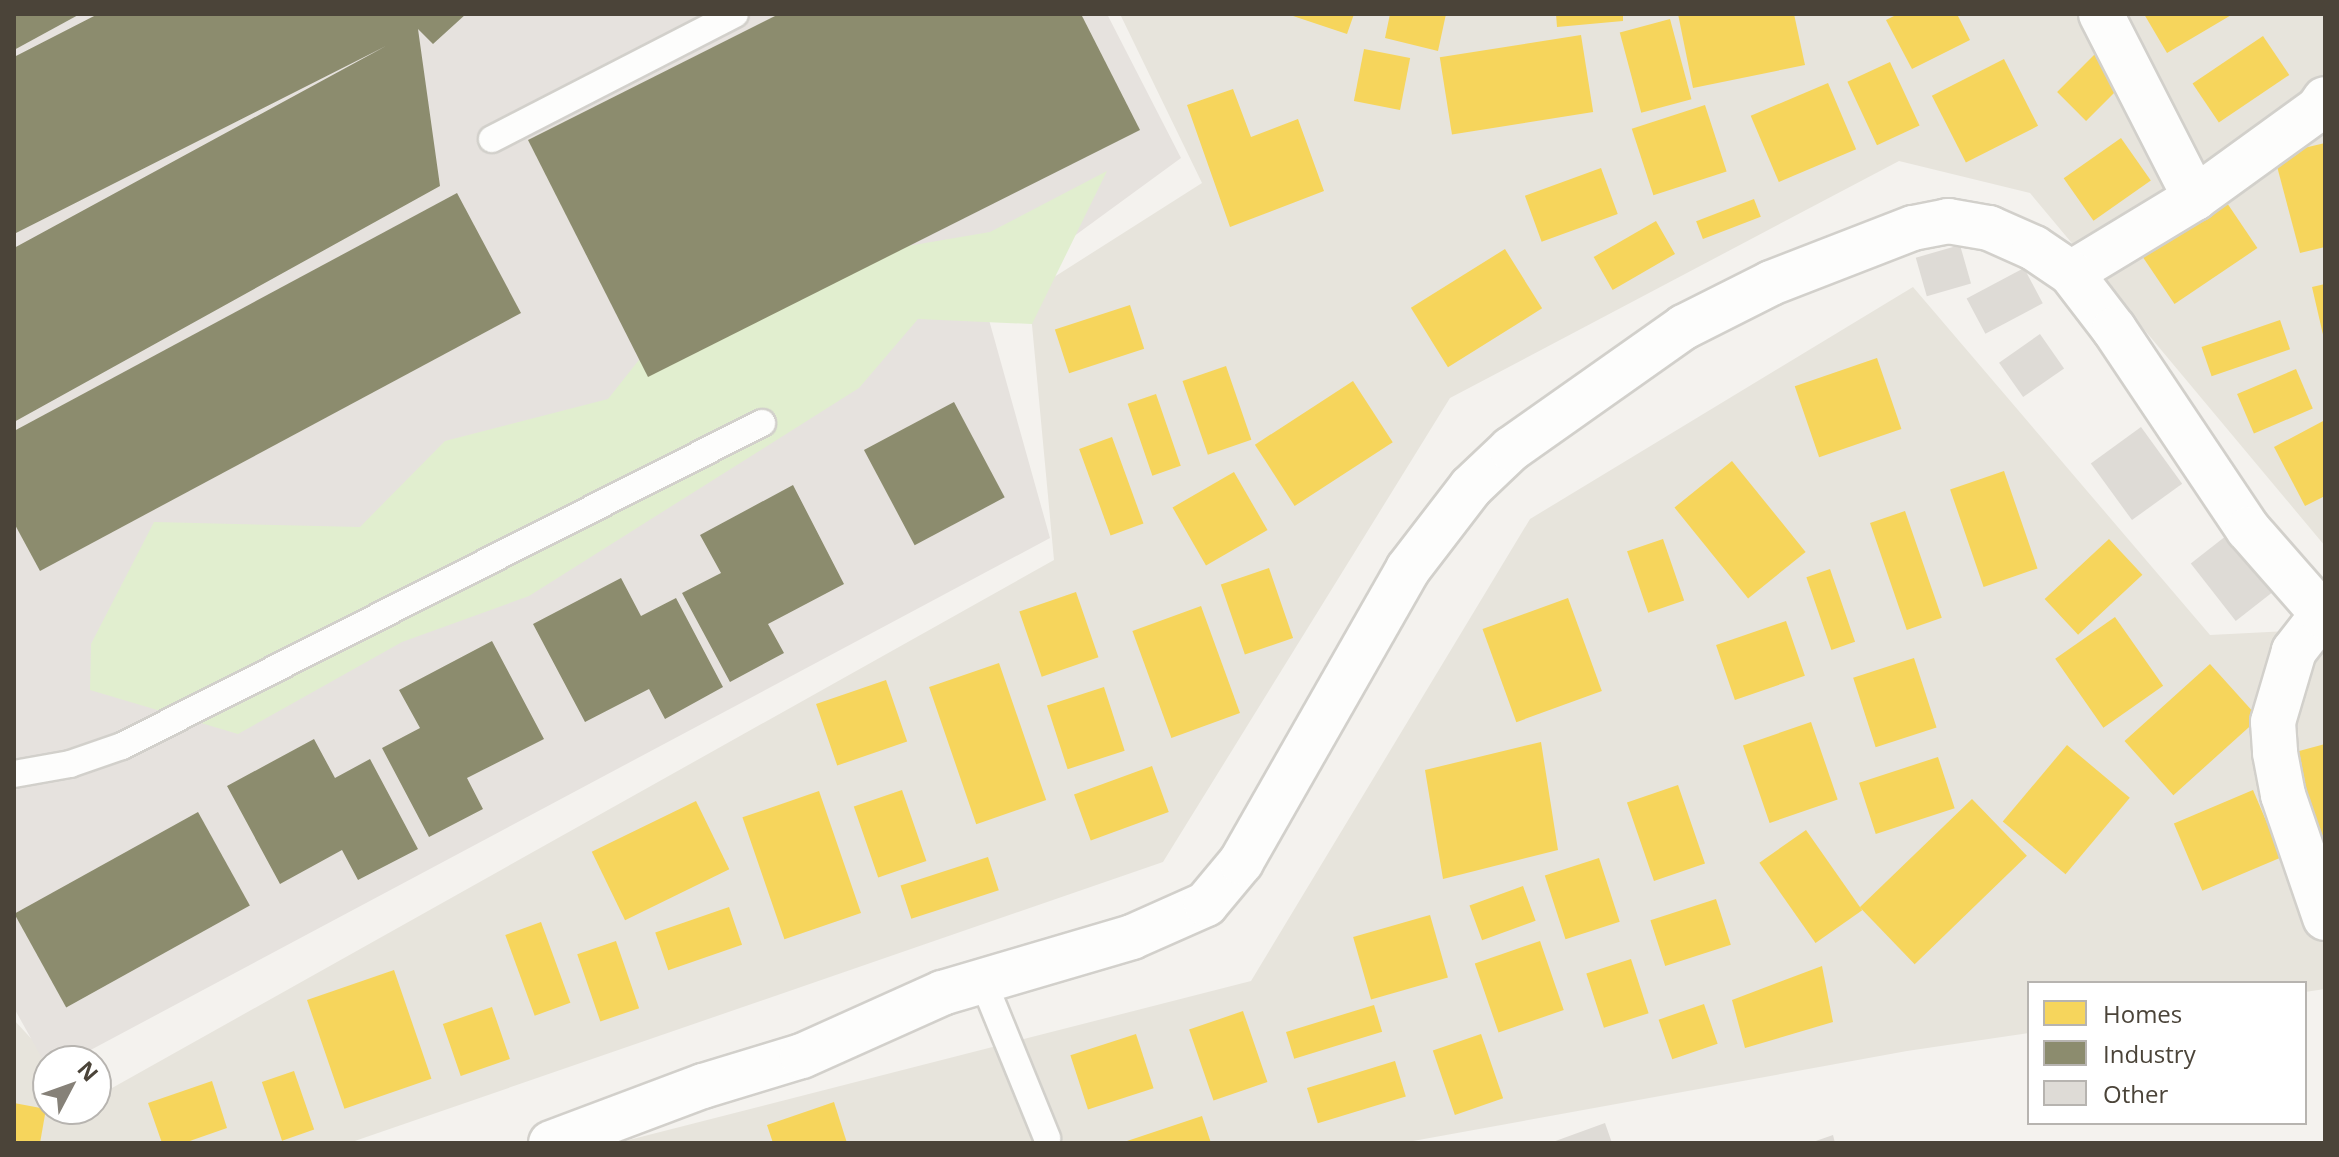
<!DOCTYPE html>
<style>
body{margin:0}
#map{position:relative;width:2339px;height:1157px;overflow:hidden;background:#f4f2ee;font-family:"Open Sans",sans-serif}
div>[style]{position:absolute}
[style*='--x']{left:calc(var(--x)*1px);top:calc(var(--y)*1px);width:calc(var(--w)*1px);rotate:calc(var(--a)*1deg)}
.residential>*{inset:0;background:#e7e4dc}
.industrial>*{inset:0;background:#e6e2de}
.green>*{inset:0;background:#e1eecf}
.homes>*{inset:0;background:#f6d55c;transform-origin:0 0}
.industry>*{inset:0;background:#8c8c6e;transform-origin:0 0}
.building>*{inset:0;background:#dedbd6;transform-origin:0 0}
.roads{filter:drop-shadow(2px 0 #d2d0cb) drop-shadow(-2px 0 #d2d0cb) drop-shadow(0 2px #d2d0cb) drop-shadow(0 -2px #d2d0cb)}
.service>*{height:26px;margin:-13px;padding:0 13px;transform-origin:13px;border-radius:13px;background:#fdfdfc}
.minor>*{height:44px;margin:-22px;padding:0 22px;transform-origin:22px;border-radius:22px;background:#fdfdfc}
span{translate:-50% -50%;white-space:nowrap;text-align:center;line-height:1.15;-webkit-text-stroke:8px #fff;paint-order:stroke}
.frame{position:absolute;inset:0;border:16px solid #4b4439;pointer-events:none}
.legend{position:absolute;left:2027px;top:981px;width:280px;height:144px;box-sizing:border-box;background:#fff;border:2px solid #b7b4b0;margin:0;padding:10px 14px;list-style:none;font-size:24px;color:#4b4439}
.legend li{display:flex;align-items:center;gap:16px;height:40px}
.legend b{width:40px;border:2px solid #b7b4b0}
.north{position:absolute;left:32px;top:1045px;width:80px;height:80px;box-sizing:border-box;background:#fff;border:2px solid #b7b4b0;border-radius:50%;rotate:49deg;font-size:22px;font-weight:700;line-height:32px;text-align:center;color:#4b4439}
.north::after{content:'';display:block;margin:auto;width:28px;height:36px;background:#868178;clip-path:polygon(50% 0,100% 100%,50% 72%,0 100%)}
</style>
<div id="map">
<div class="residential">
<i style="clip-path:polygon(1120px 14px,2325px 14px,2325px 546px,2030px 193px,1899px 161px,1450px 398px,1163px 862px,349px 1143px,14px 1143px,14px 1020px,52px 1061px,48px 1061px,48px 1109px,96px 1109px,96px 1097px,1054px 560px,1029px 293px,1202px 183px)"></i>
<i style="clip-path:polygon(1913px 287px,2210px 635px,2325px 629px,2325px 989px,2305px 992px,2305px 983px,2029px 983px,2029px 1033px,1907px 1051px,1402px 1143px,617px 1143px,1251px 981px,1530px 519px)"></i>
</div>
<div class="industrial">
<i style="clip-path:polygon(14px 14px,1107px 14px,1181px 158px,984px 302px,1050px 538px,70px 1061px,48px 1061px,48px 1069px,14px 1008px)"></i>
</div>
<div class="green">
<i style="clip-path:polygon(1107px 171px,1032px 324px,918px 319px,859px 388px,529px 596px,402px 642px,238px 734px,90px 690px,91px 644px,154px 522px,360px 527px,445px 441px,608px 399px,673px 317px,790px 266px,990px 232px)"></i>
</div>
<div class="homes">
<i style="clip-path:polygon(1287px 14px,1354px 14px,1347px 34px)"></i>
<i style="clip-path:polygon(1390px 14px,1446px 14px,1438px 51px,1385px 38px)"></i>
<i style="clip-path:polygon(1556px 14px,1623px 14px,1623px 21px,1557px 27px)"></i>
<i style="clip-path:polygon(1678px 14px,1794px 14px,1805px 65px,1693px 88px)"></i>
<i style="clip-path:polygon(1898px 14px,1957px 14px,1970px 40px,1912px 69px,1886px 20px)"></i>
<i style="clip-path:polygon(2144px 14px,2233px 14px,2167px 53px)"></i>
<i style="left:1670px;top:19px;width:83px;height:52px;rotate:75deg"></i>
<i style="left:1581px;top:35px;width:78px;height:143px;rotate:81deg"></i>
<i style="left:2263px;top:36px;width:47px;height:85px;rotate:56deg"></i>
<i style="left:1364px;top:49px;width:47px;height:53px;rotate:11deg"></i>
<i style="left:2096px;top:53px;width:41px;height:55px;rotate:45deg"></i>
<i style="left:2004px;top:59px;width:75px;height:81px;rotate:63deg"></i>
<i style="left:1890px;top:62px;width:70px;height:47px;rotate:65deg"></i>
<i style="left:1828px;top:83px;width:72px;height:84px;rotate:67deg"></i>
<i style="clip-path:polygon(1233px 89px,1251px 137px,1298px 119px,1324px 191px,1230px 227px,1187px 105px)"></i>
<i style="left:1705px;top:105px;width:70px;height:77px;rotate:72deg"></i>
<i style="left:2121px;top:138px;width:52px;height:70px;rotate:55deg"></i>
<i style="clip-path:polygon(2325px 143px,2325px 247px,2300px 253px,2274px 155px)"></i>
<i style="left:1601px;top:168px;width:49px;height:81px;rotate:70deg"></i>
<i style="left:1754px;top:199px;width:19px;height:62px;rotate:69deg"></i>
<i style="left:2225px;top:200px;width:58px;height:100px;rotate:56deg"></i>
<i style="left:1656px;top:221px;width:38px;height:72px;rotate:60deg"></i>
<i style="left:1505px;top:249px;width:70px;height:111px;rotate:58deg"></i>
<i style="clip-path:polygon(2325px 284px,2325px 339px,2324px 339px,2312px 287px)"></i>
<i style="left:1130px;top:305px;width:46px;height:79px;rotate:72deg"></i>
<i style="left:2280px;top:320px;width:31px;height:83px;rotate:71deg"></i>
<i style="left:1877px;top:358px;width:75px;height:87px;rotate:71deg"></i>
<i style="left:1226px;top:366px;width:78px;height:46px;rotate:71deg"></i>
<i style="left:2296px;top:369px;width:43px;height:64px;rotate:67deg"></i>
<i style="left:1353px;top:381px;width:73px;height:117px;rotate:57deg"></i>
<i style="left:1156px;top:394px;width:76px;height:30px;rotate:71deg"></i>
<i style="clip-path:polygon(2325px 420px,2325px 496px,2305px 506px,2274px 447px)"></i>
<i style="left:1112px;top:437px;width:92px;height:35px;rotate:70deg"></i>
<i style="left:1732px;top:461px;width:117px;height:74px;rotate:51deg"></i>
<i style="left:2004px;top:471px;width:103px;height:57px;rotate:71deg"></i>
<i style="left:1234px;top:472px;width:67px;height:71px;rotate:60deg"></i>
<i style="left:1905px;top:511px;width:113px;height:37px;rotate:71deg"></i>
<i style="left:1663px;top:539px;width:65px;height:38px;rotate:71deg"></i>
<i style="left:2109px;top:539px;width:49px;height:88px;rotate:47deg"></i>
<i style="left:1269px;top:568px;width:74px;height:51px;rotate:71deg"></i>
<i style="left:1830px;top:569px;width:77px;height:25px;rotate:71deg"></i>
<i style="left:1076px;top:592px;width:69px;height:60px;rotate:71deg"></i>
<i style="left:1568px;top:598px;width:99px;height:91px;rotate:70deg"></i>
<i style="left:1201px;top:606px;width:114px;height:73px;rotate:70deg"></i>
<i style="left:2115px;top:617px;width:84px;height:73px;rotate:55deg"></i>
<i style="left:1786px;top:621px;width:58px;height:74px;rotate:71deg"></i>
<i style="left:1914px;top:658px;width:73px;height:64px;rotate:72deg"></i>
<i style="left:999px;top:663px;width:145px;height:74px;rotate:71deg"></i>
<i style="left:2210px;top:664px;width:73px;height:115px;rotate:48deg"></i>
<i style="left:886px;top:680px;width:65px;height:74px;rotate:71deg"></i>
<i style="left:1104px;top:687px;width:67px;height:60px;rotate:72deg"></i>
<i style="left:1811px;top:722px;width:82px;height:72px;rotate:71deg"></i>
<i style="clip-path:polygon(1541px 742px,1558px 850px,1443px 879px,1425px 770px)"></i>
<i style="clip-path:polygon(2325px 744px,2325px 867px,2288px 754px)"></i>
<i style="left:2067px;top:745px;width:82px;height:100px;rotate:40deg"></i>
<i style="left:1938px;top:757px;width:54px;height:83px;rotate:72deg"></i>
<i style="left:1152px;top:766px;width:49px;height:83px;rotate:70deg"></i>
<i style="left:1678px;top:785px;width:83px;height:54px;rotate:71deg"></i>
<i style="left:902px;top:790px;width:75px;height:51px;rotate:71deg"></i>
<i style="left:2253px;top:790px;width:73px;height:86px;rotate:67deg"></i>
<i style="left:819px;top:791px;width:129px;height:81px;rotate:71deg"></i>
<i style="left:1972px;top:799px;width:79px;height:156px;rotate:46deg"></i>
<i style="left:696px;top:801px;width:76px;height:116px;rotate:64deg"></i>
<i style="left:1806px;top:830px;width:98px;height:57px;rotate:55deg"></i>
<i style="left:988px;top:857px;width:35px;height:92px;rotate:72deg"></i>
<i style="left:1599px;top:858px;width:67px;height:57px;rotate:72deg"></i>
<i style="left:1523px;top:886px;width:37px;height:57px;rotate:70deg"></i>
<i style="left:1716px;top:899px;width:48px;height:69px;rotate:72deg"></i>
<i style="left:729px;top:907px;width:40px;height:78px;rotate:71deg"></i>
<i style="left:1430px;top:915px;width:65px;height:80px;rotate:74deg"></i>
<i style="left:541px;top:922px;width:86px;height:38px;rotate:70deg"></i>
<i style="left:616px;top:941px;width:71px;height:41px;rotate:71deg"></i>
<i style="left:1540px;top:941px;width:73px;height:69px;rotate:71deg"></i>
<i style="left:1631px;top:959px;width:57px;height:47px;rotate:72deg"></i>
<i style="clip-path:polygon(1822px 966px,1833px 1022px,1745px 1048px,1732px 1000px)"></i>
<i style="left:394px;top:970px;width:115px;height:92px;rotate:71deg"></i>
<i style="left:1704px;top:1004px;width:42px;height:48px;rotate:71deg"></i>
<i style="left:1374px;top:1005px;width:28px;height:92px;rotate:73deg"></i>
<i style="left:492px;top:1007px;width:55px;height:52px;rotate:71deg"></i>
<i style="left:1243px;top:1011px;width:75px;height:57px;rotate:71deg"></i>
<i style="left:1136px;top:1034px;width:57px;height:69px;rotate:72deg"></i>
<i style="left:1481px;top:1034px;width:68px;height:51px;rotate:71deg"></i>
<i style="left:1395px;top:1061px;width:37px;height:92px;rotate:73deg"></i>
<i style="left:294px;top:1071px;width:62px;height:34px;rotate:71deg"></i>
<i style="clip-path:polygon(212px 1081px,227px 1128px,184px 1143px,162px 1143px,148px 1103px)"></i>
<i style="clip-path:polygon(834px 1102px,847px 1143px,773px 1143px,767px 1125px)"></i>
<i style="clip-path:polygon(14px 1103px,46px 1109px,40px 1143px,14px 1143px)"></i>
<i style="clip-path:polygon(1202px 1116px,1211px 1143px,1124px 1143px,1124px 1142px)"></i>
</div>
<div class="industry">
<i style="clip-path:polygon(14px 14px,80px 14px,14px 50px)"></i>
<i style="clip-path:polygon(98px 14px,466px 14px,433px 44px,418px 29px,440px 186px,14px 422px,14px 248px,386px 46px,14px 234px,14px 57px)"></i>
<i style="clip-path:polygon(779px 14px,1081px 14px,1140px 130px,648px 377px,528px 140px)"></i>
<i style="clip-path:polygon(457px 193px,521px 313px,40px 571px,14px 523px,14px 431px)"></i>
<i style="left:954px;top:402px;width:108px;height:102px;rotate:62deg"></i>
<i style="clip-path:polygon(793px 485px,844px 584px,768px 624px,784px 653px,730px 682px,682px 593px,721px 573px,700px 535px)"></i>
<i style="clip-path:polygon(621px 578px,641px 616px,676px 598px,723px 687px,665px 719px,649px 689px,585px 722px,533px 624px)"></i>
<i style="clip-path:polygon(492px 641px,544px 739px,467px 778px,483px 809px,429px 837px,382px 748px,420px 728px,399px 690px)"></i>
<i style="clip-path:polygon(314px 739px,335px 778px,370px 759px,418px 849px,358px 880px,342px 850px,280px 884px,227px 786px)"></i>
<i style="left:198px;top:812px;width:107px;height:210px;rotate:61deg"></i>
</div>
<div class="building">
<i style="left:1960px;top:245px;width:40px;height:46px;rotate:74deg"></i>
<i style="left:2024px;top:268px;width:40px;height:65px;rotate:62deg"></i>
<i style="left:2040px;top:334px;width:42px;height:50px;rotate:55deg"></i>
<i style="left:2141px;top:427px;width:70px;height:62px;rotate:54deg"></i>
<i style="left:2231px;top:532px;width:73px;height:51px;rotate:52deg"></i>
<i style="clip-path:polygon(1605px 1123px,1612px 1143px,1550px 1143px)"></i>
<i style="clip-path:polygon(1833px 1135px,1835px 1143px,1810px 1143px)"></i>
</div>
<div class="roads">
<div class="service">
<i style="--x:492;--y:139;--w:273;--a:-27.2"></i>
<i style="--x:14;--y:774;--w:57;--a:-10.1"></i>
<i style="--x:70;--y:764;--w:55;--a:-19.1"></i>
<i style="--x:122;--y:746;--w:717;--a:-26.78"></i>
<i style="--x:983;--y:981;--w:170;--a:67.8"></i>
</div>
<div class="minor">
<i style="--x:2101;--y:14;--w:207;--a:62.9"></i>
<i style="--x:2071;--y:273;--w:145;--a:-31.2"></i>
<i style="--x:2195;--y:198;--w:152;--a:-35.9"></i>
<i style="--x:2318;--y:109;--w:12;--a:-55"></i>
<i style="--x:2325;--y:611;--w:51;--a:127.8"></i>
<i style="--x:2294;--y:651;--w:74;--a:106.5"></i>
<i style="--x:2273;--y:722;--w:31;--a:86"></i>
<i style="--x:2275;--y:753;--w:43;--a:79.2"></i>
<i style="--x:2283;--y:795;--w:130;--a:71.1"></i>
<i style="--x:551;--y:1143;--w:162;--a:-20.6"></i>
<i style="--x:703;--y:1086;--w:103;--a:-16.9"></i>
<i style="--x:802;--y:1056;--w:154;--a:-24.2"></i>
<i style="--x:942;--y:993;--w:198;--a:-16.4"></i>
<i style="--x:1132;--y:937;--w:81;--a:-24"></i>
<i style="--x:1206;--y:904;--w:55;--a:-50.2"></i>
<i style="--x:1241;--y:862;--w:337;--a:-60.3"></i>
<i style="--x:1408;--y:569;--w:103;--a:-52.5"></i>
<i style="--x:1471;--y:487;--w:55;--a:-43.5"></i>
<i style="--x:1511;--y:449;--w:212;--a:-35.2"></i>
<i style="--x:1684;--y:327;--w:97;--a:-26.8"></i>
<i style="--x:1771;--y:283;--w:152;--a:-21.2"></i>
<i style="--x:1913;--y:228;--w:36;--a:-11"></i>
<i style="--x:1948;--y:221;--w:42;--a:9.7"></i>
<i style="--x:1989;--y:228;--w:49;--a:24"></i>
<i style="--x:2034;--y:248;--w:45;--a:34"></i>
<i style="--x:2071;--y:273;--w:71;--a:52.5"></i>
<i style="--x:2114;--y:329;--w:241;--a:56.2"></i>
<i style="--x:2248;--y:529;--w:117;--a:48.8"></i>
</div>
</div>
<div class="frame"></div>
<ul class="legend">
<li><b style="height:22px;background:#f6d55c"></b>Homes</li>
<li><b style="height:22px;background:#8c8c6e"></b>Industry</li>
<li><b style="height:22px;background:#dedbd6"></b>Other</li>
</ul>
<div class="north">N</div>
</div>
